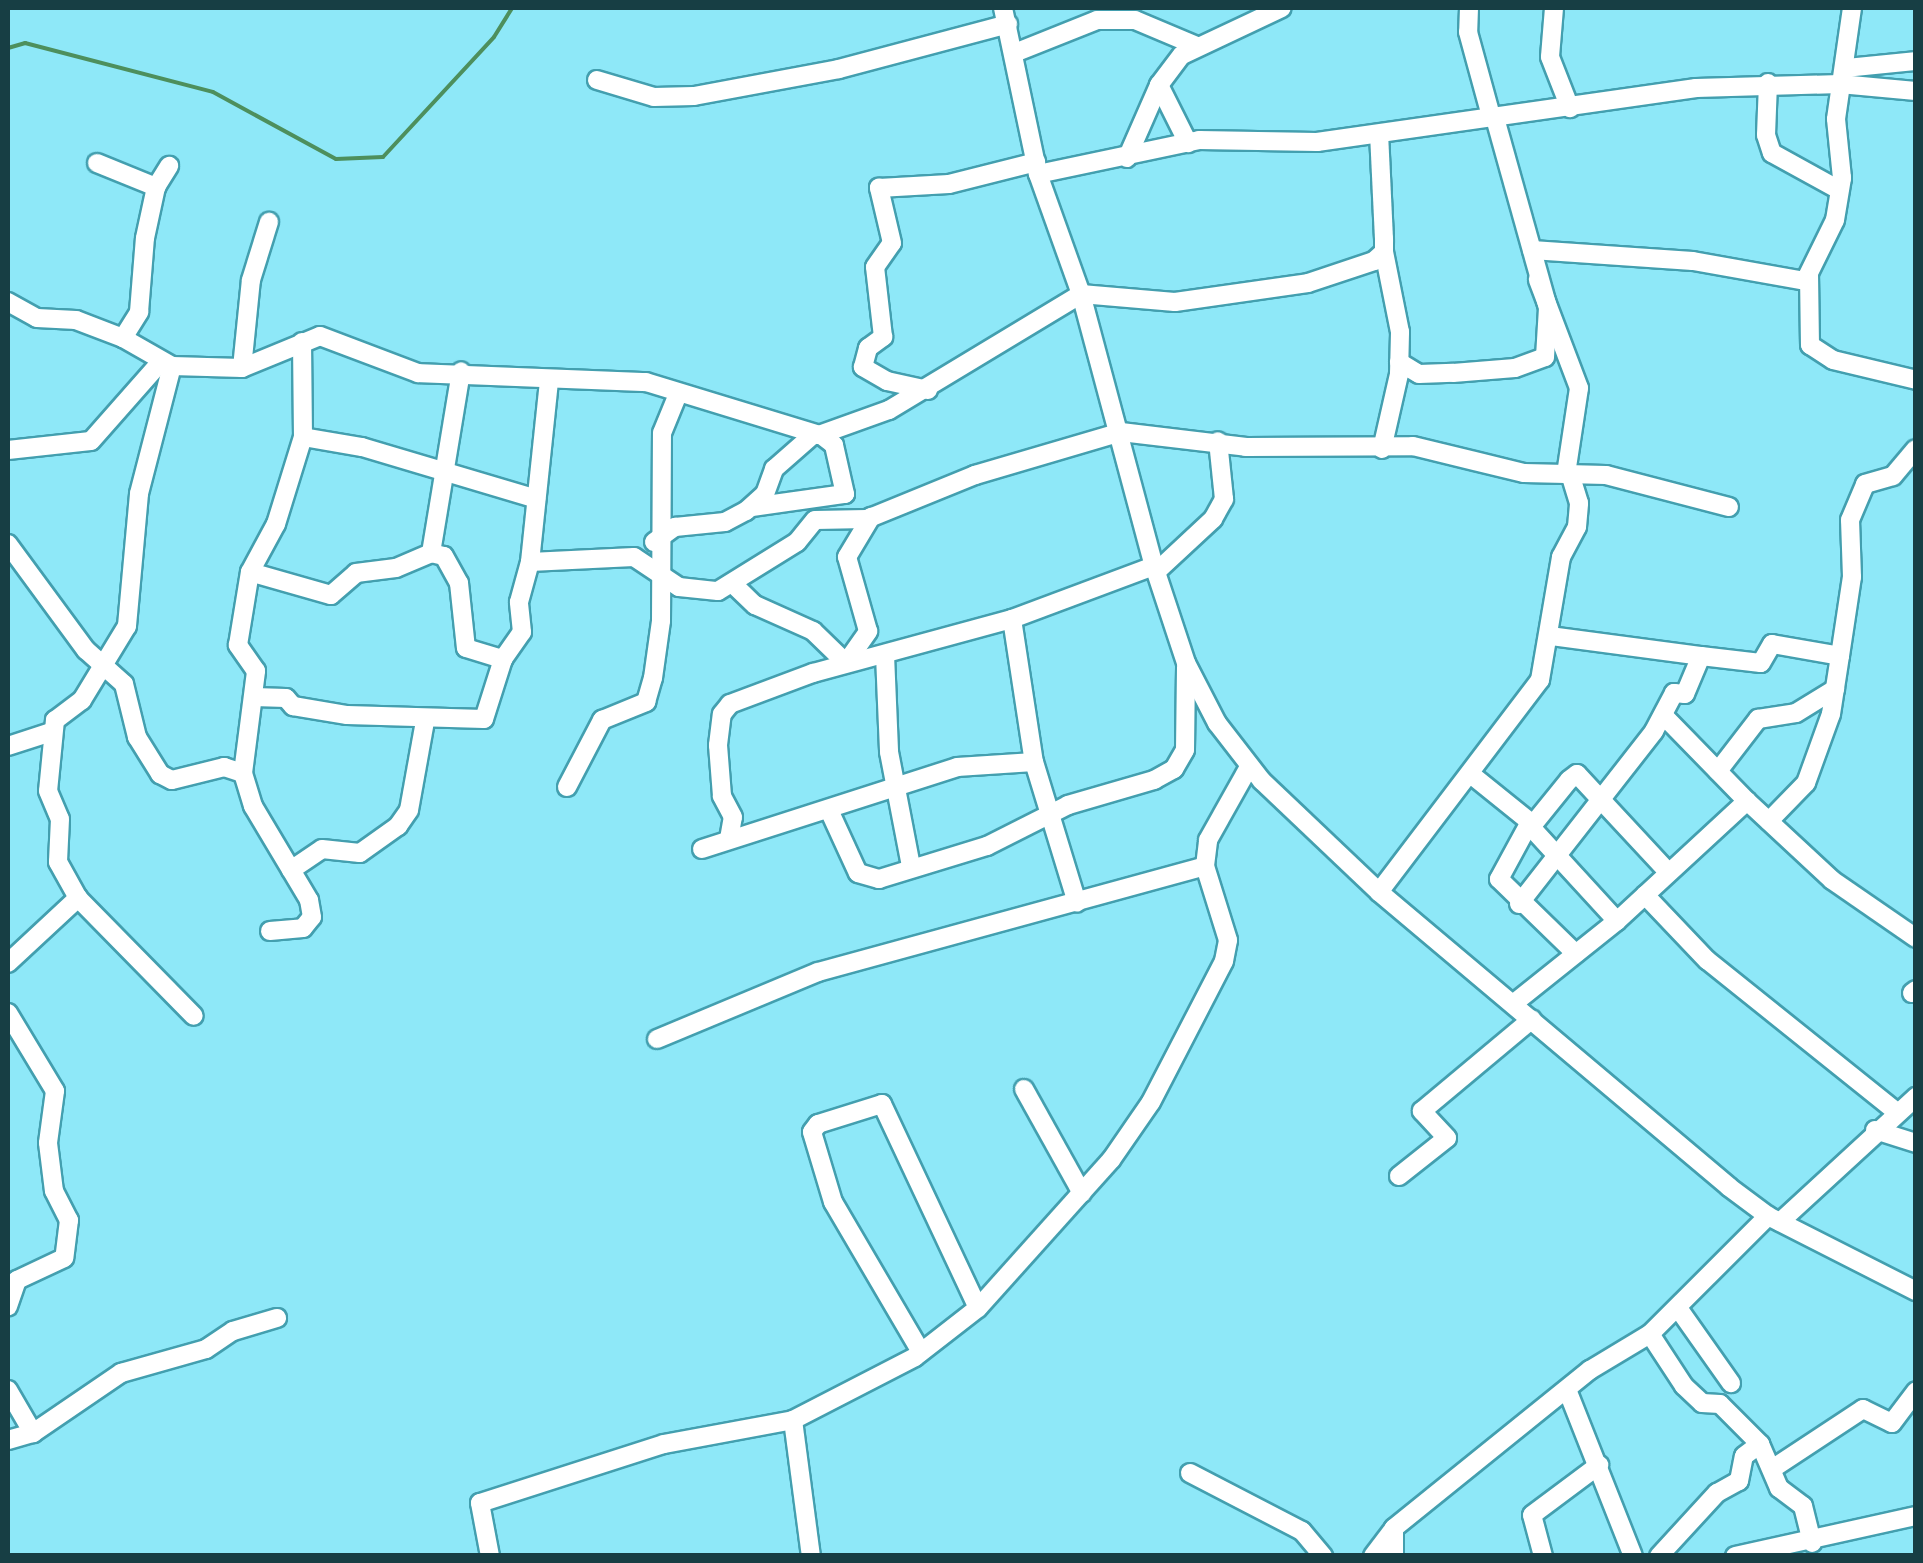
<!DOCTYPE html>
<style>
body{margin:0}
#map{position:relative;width:1923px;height:1563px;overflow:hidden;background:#8ee8f8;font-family:Quicksand,sans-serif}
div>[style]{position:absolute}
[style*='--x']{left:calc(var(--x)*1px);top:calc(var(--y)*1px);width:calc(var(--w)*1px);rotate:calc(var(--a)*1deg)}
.stream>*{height:4px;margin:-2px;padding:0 2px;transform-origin:2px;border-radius:2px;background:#4d8f5d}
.roads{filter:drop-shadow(2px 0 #439faf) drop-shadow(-2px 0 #439faf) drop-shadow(0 2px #439faf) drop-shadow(0 -2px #439faf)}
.minor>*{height:18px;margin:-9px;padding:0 9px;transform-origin:9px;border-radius:9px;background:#fff}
span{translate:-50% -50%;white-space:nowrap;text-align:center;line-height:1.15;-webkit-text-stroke:9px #8ee8f8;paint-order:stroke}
.frame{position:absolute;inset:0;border:10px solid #173e44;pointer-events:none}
</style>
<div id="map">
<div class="stream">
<i style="--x:8;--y:48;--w:18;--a:-16"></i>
<i style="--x:25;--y:43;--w:194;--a:14.6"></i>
<i style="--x:213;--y:92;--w:140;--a:28.6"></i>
<i style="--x:336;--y:159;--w:47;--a:-2.4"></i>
<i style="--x:383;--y:157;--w:163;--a:-47.2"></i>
<i style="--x:494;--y:37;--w:34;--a:-58"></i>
</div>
<div class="roads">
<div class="minor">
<i style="--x:1003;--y:8;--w:170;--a:78.1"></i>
<i style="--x:1038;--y:174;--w:127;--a:70.3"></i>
<i style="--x:1081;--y:294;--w:282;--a:75"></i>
<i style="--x:1154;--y:566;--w:102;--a:71.7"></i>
<i style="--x:1186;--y:663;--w:68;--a:62.7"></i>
<i style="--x:1217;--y:723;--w:73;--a:52.2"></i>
<i style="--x:1262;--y:781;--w:161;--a:43.5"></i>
<i style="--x:1379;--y:892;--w:458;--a:40.1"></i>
<i style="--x:1729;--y:1187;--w:49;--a:36.6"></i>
<i style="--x:1768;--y:1216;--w:166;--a:26.9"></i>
<i style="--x:1469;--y:8;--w:24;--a:92"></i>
<i style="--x:1468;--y:32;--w:87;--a:74.7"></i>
<i style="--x:1554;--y:8;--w:49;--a:94.7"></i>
<i style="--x:1550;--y:57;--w:55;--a:68.6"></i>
<i style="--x:1017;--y:52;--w:86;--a:-21.8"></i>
<i style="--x:1097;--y:20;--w:38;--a:0"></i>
<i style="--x:1135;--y:20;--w:67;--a:22.8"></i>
<i style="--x:1846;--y:68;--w:70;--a:-5.7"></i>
<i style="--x:597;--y:80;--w:59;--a:16.6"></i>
<i style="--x:654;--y:97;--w:40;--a:-1.4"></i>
<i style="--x:694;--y:96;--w:147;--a:-10.5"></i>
<i style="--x:839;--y:69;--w:175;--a:-14.9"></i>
<i style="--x:1768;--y:83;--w:52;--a:92.2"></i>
<i style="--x:1766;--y:135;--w:19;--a:72"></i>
<i style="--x:1772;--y:153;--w:77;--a:28.9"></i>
<i style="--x:1159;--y:85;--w:65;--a:63.4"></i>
<i style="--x:1127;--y:158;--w:80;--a:-66.3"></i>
<i style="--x:1159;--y:85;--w:38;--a:-53"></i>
<i style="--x:1182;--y:55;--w:110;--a:-25.2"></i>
<i style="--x:97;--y:163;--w:64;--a:22.1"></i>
<i style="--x:1038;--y:174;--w:165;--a:-11.9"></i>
<i style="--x:1199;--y:140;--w:118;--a:1"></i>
<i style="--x:1317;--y:142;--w:383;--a:-8.1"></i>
<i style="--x:1696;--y:88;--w:144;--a:-1.6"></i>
<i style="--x:1840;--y:84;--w:76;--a:5.3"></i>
<i style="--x:1532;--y:250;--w:161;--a:3.9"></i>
<i style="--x:1693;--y:261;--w:114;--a:10.1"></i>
<i style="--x:1805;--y:281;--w:68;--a:-63.8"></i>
<i style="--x:1835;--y:220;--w:43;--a:-80.5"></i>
<i style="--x:1842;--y:178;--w:59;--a:-95.8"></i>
<i style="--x:1836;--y:119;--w:112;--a:-81.8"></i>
<i style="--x:1809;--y:274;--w:71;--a:89.2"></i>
<i style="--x:1810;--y:345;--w:27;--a:33"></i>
<i style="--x:1833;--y:360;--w:85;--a:13.5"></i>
<i style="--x:8;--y:302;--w:33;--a:29"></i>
<i style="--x:37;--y:318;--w:39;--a:3"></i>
<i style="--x:76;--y:320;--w:50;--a:21"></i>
<i style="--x:123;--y:338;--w:56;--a:29.7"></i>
<i style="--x:172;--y:366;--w:70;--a:1.6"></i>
<i style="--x:242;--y:368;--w:84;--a:-22.3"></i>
<i style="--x:320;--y:336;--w:105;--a:20.7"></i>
<i style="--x:418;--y:373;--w:228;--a:2.3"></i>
<i style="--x:646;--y:382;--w:181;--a:17"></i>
<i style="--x:819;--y:435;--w:74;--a:-19.7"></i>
<i style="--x:889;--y:410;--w:224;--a:-31.1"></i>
<i style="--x:1081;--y:294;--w:94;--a:4.9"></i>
<i style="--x:1175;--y:302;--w:134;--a:-8.1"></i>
<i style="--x:1308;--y:283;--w:70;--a:-18.4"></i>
<i style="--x:1374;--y:261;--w:13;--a:-42"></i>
<i style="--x:1384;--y:252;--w:13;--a:-90"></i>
<i style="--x:1384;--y:239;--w:105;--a:-92.7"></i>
<i style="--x:123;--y:338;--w:31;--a:-58"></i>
<i style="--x:139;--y:312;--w:74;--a:-85.4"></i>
<i style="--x:145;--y:238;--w:52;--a:-77.8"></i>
<i style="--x:156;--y:187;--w:25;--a:-58"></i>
<i style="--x:1399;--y:362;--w:23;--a:31"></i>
<i style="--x:1419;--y:374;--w:34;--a:-2"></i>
<i style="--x:1453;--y:373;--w:62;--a:-4.6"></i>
<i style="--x:1515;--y:368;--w:32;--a:-20"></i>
<i style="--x:1545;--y:357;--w:49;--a:-86.5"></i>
<i style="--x:1548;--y:308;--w:200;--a:-105.6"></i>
<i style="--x:172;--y:366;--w:132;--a:104.5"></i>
<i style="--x:139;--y:494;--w:133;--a:95.2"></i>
<i style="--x:127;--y:626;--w:87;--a:121.3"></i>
<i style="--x:82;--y:700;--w:34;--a:143"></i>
<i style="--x:55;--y:720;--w:71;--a:95.6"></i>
<i style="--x:48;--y:791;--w:30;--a:67"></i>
<i style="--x:60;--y:819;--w:43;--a:92.7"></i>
<i style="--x:58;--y:862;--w:41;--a:60.9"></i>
<i style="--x:78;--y:898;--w:165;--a:45.5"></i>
<i style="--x:242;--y:368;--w:88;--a:-84.2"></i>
<i style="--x:251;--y:280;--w:61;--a:-72.8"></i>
<i style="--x:928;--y:390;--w:42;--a:-167.6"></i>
<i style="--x:887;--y:381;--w:28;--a:-150"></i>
<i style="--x:863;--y:367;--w:20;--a:-75"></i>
<i style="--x:868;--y:348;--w:19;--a:-36"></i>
<i style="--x:883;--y:337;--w:70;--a:-96.5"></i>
<i style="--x:875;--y:267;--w:29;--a:-55"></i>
<i style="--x:892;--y:243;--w:57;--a:-103.3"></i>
<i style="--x:879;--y:188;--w:70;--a:-3.3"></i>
<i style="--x:949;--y:184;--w:90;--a:-14.2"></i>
<i style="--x:303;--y:437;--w:60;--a:9.6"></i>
<i style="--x:362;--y:447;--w:182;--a:16.6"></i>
<i style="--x:1382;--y:449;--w:77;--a:-77.2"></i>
<i style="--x:1399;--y:374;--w:42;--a:-88.6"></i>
<i style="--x:1400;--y:332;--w:82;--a:-101.3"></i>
<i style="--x:8;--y:450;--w:83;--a:-6.2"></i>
<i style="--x:91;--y:441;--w:103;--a:-48.6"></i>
<i style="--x:1566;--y:474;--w:40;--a:1.4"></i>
<i style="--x:1606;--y:475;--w:127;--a:14.6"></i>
<i style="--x:752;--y:507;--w:94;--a:-8"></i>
<i style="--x:845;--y:494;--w:50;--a:-102.7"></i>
<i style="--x:834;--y:445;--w:16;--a:-142"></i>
<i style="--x:654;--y:542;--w:26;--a:-36"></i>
<i style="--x:675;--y:527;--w:50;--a:-5.7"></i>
<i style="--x:725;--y:522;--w:24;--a:-28"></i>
<i style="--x:746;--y:511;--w:25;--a:-42"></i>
<i style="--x:765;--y:494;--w:27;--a:-70"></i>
<i style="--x:774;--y:469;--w:53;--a:-41.2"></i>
<i style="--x:8;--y:544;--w:132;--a:53.7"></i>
<i style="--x:86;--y:650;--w:51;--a:41.8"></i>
<i style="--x:124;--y:684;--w:55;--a:76.2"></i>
<i style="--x:137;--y:737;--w:44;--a:58.1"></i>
<i style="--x:160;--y:774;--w:13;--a:27"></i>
<i style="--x:172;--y:780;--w:54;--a:-14"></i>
<i style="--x:224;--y:767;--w:20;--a:18"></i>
<i style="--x:431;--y:553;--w:13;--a:13"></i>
<i style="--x:444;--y:556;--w:31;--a:61"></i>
<i style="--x:459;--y:583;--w:65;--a:83.9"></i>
<i style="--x:466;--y:648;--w:39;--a:17"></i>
<i style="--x:530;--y:562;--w:104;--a:-2.8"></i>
<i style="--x:634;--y:557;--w:54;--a:33.7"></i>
<i style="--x:679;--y:587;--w:39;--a:6"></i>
<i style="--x:718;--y:591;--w:93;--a:-31.8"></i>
<i style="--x:797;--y:542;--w:28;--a:-51"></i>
<i style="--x:815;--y:520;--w:52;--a:-1.1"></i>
<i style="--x:867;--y:519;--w:117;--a:-22.2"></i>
<i style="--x:975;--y:475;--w:152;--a:-16.4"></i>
<i style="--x:1121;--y:432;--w:126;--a:6.8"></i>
<i style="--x:1246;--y:447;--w:167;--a:-0.3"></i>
<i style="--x:1413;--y:446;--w:114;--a:13.7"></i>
<i style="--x:1524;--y:473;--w:42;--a:1.4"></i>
<i style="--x:1566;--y:474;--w:87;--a:-81.4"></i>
<i style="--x:1579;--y:388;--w:116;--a:-110.8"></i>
<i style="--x:250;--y:572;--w:84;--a:15.9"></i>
<i style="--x:331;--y:595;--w:33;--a:-41"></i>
<i style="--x:356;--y:573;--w:40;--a:-7.1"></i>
<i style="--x:396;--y:568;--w:38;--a:-23"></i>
<i style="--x:431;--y:553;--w:184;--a:-80.6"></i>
<i style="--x:1156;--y:572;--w:78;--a:-42.9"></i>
<i style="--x:1213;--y:519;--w:23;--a:-61"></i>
<i style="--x:1224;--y:499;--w:58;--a:-95.9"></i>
<i style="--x:734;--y:585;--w:29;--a:44"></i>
<i style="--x:755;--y:605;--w:64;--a:24.1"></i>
<i style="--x:813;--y:631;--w:46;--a:44.1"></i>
<i style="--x:846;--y:663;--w:39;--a:-55"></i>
<i style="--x:868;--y:631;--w:77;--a:-105.8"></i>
<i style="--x:847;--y:557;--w:47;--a:-59"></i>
<i style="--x:1012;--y:619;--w:145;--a:81.3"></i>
<i style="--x:1034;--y:762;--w:147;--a:73"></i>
<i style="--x:1551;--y:636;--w:151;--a:7.6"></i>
<i style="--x:885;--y:655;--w:97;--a:87.6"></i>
<i style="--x:889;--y:752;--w:116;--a:79.1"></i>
<i style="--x:254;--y:697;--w:32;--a:2"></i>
<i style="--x:286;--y:698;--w:11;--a:49"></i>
<i style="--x:293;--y:706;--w:55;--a:9.5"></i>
<i style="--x:347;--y:715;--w:137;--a:1.7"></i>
<i style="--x:484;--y:719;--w:63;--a:-72.4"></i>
<i style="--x:503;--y:659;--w:33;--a:-55"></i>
<i style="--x:522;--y:632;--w:30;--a:-96"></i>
<i style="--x:519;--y:602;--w:41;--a:-74.6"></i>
<i style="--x:530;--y:562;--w:181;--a:-84"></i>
<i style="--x:1664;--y:716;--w:119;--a:45.7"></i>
<i style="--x:8;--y:746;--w:45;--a:-18"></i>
<i style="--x:1718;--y:771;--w:66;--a:-52.4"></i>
<i style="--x:1758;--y:719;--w:38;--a:-9"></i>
<i style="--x:1796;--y:713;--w:46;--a:-31.6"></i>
<i style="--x:1473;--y:776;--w:73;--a:38.9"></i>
<i style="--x:1530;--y:822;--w:65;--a:118.5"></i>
<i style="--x:1499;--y:879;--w:107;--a:44.2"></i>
<i style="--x:567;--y:787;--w:76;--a:-62.4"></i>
<i style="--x:602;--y:720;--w:48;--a:-22.2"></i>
<i style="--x:646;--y:702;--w:25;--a:-74"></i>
<i style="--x:653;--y:678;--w:58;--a:-82"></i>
<i style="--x:661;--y:621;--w:188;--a:-89.7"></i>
<i style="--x:662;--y:433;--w:42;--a:-67.7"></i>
<i style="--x:829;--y:810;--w:69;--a:65.3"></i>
<i style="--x:858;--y:873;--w:22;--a:16"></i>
<i style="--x:879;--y:879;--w:113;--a:-17"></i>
<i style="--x:987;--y:846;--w:91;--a:-26.8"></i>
<i style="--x:1068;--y:805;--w:90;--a:-16.2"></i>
<i style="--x:1154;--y:780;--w:23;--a:-29"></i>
<i style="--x:1174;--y:769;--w:22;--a:-60"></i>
<i style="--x:1185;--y:750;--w:83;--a:-89.3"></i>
<i style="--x:1769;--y:821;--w:53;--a:-45.8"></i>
<i style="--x:1806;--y:783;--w:73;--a:-70.1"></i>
<i style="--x:1831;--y:714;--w:59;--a:-81.2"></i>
<i style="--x:729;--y:839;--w:22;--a:-80"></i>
<i style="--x:733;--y:817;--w:24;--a:-118"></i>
<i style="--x:722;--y:796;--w:51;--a:-94.5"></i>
<i style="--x:718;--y:745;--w:31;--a:-83"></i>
<i style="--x:722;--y:714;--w:13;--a:-51"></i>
<i style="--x:730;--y:704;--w:89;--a:-20.5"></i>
<i style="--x:813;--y:673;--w:206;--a:-15.2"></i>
<i style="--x:1012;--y:619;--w:152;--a:-20.5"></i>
<i style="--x:702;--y:849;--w:268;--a:-17.8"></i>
<i style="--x:957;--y:767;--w:77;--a:-3.7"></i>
<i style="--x:291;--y:870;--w:37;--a:-34"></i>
<i style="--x:322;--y:849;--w:38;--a:6"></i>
<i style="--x:360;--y:853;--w:47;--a:-35.4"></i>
<i style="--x:398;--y:826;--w:19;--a:-55"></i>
<i style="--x:409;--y:810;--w:90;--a:-79.8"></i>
<i style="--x:1379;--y:892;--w:266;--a:-52.8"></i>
<i style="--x:1540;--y:680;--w:125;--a:-80.3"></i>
<i style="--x:1561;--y:557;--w:34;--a:-62"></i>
<i style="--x:1577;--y:527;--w:24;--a:-85"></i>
<i style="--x:1579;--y:503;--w:30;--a:-107"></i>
<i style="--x:1645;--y:895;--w:90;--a:46.4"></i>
<i style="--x:1707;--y:960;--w:243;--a:38.7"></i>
<i style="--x:1519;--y:904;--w:219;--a:-52"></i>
<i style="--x:1654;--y:731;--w:43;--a:-62.2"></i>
<i style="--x:1674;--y:693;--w:11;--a:5"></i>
<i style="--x:1685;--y:694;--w:41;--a:-67.2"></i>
<i style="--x:1701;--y:656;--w:60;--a:6.7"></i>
<i style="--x:1761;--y:663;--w:22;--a:-60"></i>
<i style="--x:1772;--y:644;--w:69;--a:10"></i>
<i style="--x:1840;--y:656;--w:80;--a:-81.4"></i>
<i style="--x:1852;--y:577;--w:57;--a:-92"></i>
<i style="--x:1850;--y:520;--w:39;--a:-67"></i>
<i style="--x:1865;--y:484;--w:29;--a:-16"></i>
<i style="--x:1893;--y:476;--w:35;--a:-50"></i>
<i style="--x:1617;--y:921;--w:127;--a:-132.5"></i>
<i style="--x:1531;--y:827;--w:60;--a:-51"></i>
<i style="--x:1569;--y:780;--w:10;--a:-37"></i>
<i style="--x:1577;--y:774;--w:134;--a:47.1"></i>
<i style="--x:270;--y:931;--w:33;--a:-5"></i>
<i style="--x:303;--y:928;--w:14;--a:-51"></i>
<i style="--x:312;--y:917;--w:17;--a:-100"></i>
<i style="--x:309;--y:900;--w:109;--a:-120.8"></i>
<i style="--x:253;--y:806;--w:34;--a:-107"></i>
<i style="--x:243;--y:773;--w:103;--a:-82.7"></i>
<i style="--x:256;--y:671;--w:32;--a:-125"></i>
<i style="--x:238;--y:645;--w:74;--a:-80.7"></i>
<i style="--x:250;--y:572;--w:55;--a:-61.6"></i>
<i style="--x:276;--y:524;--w:91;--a:-72.8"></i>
<i style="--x:303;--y:437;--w:95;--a:-90.6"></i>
<i style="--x:8;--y:963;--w:96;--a:-42.9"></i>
<i style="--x:1912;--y:993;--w:5;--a:-37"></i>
<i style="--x:1513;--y:1004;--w:133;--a:-38.6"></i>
<i style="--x:1617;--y:921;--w:177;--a:-42.7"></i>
<i style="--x:1747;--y:801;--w:116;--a:42.9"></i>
<i style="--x:1832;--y:880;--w:102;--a:34.6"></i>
<i style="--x:8;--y:1013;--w:91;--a:58.9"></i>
<i style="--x:55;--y:1091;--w:52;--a:97.7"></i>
<i style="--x:48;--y:1143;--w:48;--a:82.9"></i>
<i style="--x:54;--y:1191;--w:33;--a:63"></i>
<i style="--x:69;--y:1220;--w:38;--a:97"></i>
<i style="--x:64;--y:1258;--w:52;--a:154.9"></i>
<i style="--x:17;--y:1280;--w:28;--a:109"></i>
<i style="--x:657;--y:1039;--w:174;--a:-22.6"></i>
<i style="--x:818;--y:972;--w:401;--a:-15.3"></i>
<i style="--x:1024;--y:1089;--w:119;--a:60.9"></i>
<i style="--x:1875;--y:1130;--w:43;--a:17.6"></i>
<i style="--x:1399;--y:1176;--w:61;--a:-38.4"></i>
<i style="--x:1447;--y:1138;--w:37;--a:-133"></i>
<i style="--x:1422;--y:1111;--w:143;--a:-39.9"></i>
<i style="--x:1780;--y:1222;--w:185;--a:-42.6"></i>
<i style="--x:1678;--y:1308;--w:92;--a:54.8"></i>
<i style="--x:1650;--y:1334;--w:62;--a:56.8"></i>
<i style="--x:1684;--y:1386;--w:25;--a:43"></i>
<i style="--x:1702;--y:1403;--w:18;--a:3"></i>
<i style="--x:1720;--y:1404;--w:57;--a:45"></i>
<i style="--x:1760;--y:1444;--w:48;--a:66.6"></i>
<i style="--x:1779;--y:1488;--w:30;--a:37"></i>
<i style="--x:1803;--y:1506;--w:38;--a:76"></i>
<i style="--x:921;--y:1352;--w:174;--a:-120.4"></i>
<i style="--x:833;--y:1202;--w:73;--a:-106.7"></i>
<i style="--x:812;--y:1132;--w:10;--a:-53"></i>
<i style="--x:818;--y:1124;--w:67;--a:-17.4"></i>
<i style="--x:882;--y:1104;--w:225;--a:64.8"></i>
<i style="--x:8;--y:1390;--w:50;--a:59.8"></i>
<i style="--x:1568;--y:1392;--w:176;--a:68.4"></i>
<i style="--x:793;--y:1420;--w:137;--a:82.5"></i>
<i style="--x:8;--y:1440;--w:26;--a:-16"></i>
<i style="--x:33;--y:1433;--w:107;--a:-34.3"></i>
<i style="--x:121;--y:1373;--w:88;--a:-15.8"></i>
<i style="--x:206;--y:1349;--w:32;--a:-34"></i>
<i style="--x:233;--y:1331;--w:46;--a:-16.5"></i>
<i style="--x:1772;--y:1469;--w:109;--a:-33.4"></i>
<i style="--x:1863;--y:1409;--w:32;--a:26"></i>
<i style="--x:1892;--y:1423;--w:40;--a:-53"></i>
<i style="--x:1190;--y:1473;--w:126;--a:27.4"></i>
<i style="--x:1302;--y:1531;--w:33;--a:50"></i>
<i style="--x:490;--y:1556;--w:54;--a:-100.7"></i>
<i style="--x:480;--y:1503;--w:193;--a:-17.8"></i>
<i style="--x:664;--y:1444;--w:131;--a:-10.5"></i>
<i style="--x:793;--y:1420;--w:137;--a:-27.3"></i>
<i style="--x:915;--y:1357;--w:80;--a:-37.9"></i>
<i style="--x:978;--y:1308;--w:199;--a:-48.1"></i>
<i style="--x:1111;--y:1160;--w:70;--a:-55.4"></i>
<i style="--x:1151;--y:1102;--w:159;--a:-62.6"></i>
<i style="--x:1224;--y:961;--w:21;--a:-79"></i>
<i style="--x:1228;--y:940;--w:77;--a:-107.3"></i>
<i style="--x:1205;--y:866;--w:26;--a:-83"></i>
<i style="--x:1208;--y:840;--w:84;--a:-60.7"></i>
<i style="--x:1373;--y:1556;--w:35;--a:-53"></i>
<i style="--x:1394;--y:1528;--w:252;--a:-38.9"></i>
<i style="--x:1590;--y:1370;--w:70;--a:-31"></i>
<i style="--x:1650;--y:1334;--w:167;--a:-45"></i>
<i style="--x:1394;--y:1556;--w:28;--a:-90"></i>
<i style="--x:1543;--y:1556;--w:42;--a:-105"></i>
<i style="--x:1532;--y:1515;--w:84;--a:-36.7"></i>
<i style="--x:1659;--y:1556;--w:86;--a:-47.4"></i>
<i style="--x:1717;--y:1493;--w:25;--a:-29"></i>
<i style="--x:1739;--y:1481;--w:25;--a:-79"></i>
<i style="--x:1744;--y:1456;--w:20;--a:-37"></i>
<i style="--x:1735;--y:1556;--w:185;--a:-12.5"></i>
</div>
</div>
<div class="frame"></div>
</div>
